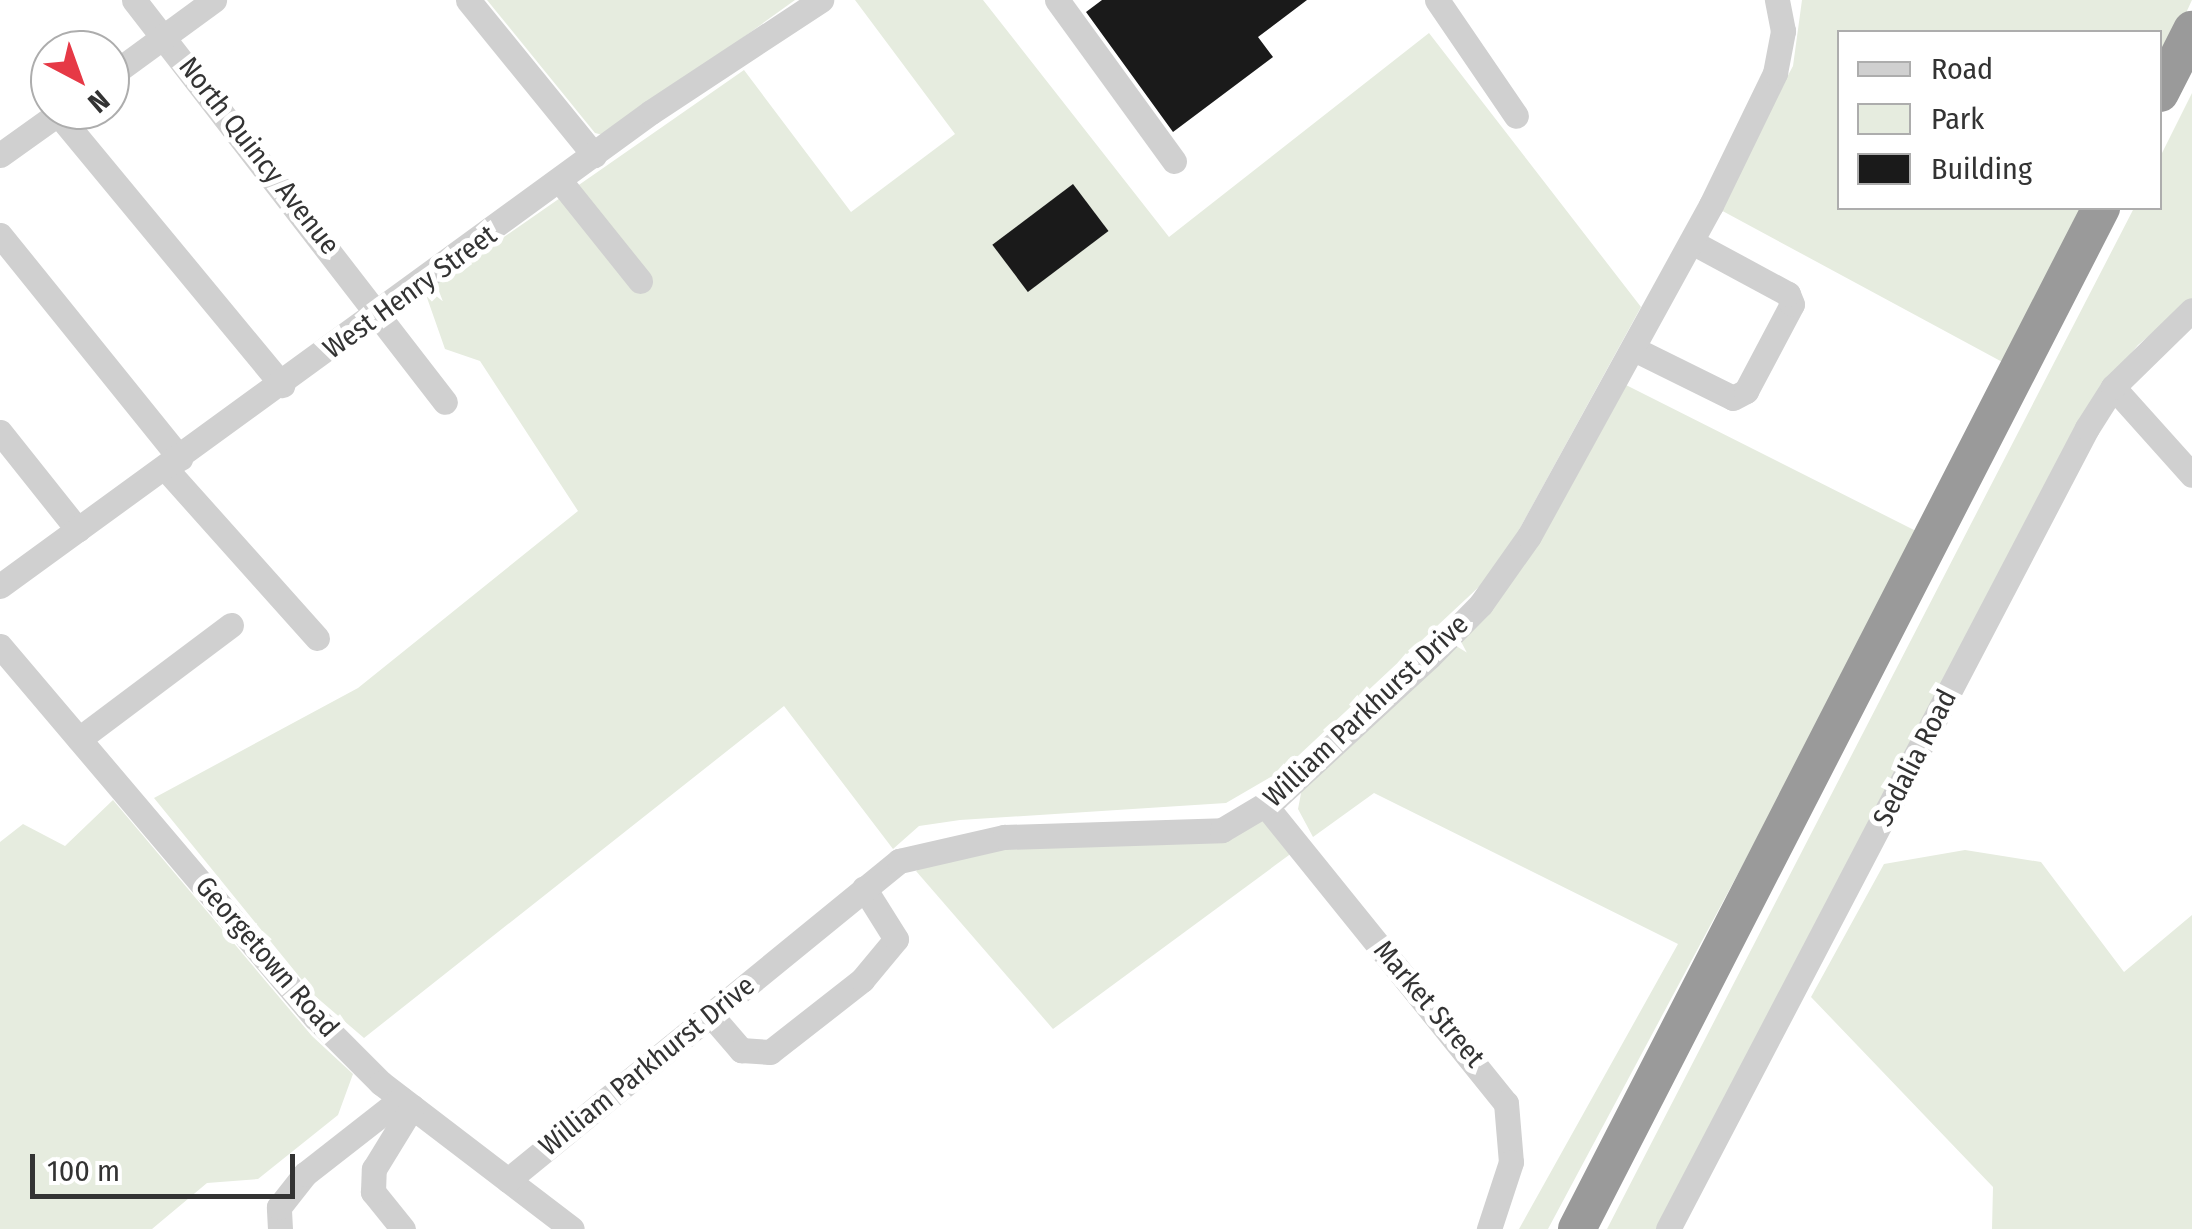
<!DOCTYPE html>
<style>
body{margin:0}
#map{position:relative;width:2192px;height:1229px;overflow:hidden;background:#fff;font-family:"Fira Sans Condensed",sans-serif}
div>[style]{position:absolute}
[style*='--x']{left:calc(var(--x)*1px);top:calc(var(--y)*1px);width:calc(var(--w)*1px);rotate:calc(var(--a)*1deg)}
.green>*{inset:0;background:#e6ecdf}
.building>*{inset:0;background:#1a1a1a;transform-origin:0 0}
.minor>*{height:25px;margin:-12.5px;padding:0 12.5px;transform-origin:12.5px;border-radius:12.5px;background:#d0d0d0}
.highway>*{height:38px;margin:-19px;padding:0 19px;transform-origin:19px;border-radius:19px;background:#9a9a9a}
span{translate:-50% -50%;white-space:nowrap;text-align:center;line-height:1.15;-webkit-text-stroke:10px #fff;paint-order:stroke}
.street-label{font-size:28px;color:#333}
.legend{position:absolute;left:1837px;top:30px;width:325px;height:180px;box-sizing:border-box;background:#fff;border:2px solid #adadad;margin:0;padding:12px 18px;list-style:none;font-size:30px;color:#333}
.legend li{display:flex;align-items:center;gap:20px;height:50px}
.legend b{width:50px;border:2px solid #adadad}
.north{position:absolute;left:30px;top:30px;width:100px;height:100px;box-sizing:border-box;background:#fff;border:2px solid #adadad;border-radius:50%;rotate:139deg;font-size:28px;font-weight:700;line-height:40px;text-align:center;color:#333}
.north::after{content:'';display:block;margin:auto;width:35px;height:45px;background:#e63946;clip-path:polygon(50% 0,100% 100%,50% 72%,0 100%)}
.scale{position:absolute;left:30px;top:1154px;width:265px;height:45px;box-sizing:border-box;border:5px solid #333;border-top:0;padding-left:12px;font-size:30px;line-height:35px;white-space:nowrap;color:#333;-webkit-text-stroke:8px #fff;paint-order:stroke}
</style>
<div id="map">
<div class="green">
<i style="clip-path:polygon(487px 0,795px 0,607px 136px,595px 133px)"></i>
<i style="clip-path:polygon(855px 0,983px 0,1169px 237px,1429px 33px,1641px 307px,1497px 570px,1283px 770px,1226px 803px,960px 820px,919px 826px,893px 849px,784px 706px,364px 1038px,315px 996px,154px 798px,358px 688px,578px 511px,480px 361px,445px 349px,425px 292px,744px 70px,851px 212px,955px 134px)"></i>
<i style="clip-path:polygon(1802px 0,2192px 0,2160px 69px,2160px 32px,1840px 32px,1840px 208px,2088px 208px,2006px 364px,1717px 208px,1793px 66px)"></i>
<i style="clip-path:polygon(2192px 93px,2192px 300px,2138px 345px,2090px 403px,1661px 1229px,1607px 1229px,2134px 208px,2160px 208px,2160px 157px)"></i>
<i style="clip-path:polygon(1626px 385px,1920px 533px,1548px 1229px,1519px 1229px,1678px 944px,1374px 793px,1313px 837px,1298px 809px,1303px 783px,1461px 637px)"></i>
<i style="clip-path:polygon(113px 800px,312px 1036px,353px 1074px,338px 1115px,258px 1179px,207px 1183px,152px 1229px,0 1229px,0 842px,23px 824px,65px 846px)"></i>
<i style="clip-path:polygon(1256px 816px,1300px 847px,1053px 1029px,916px 871px,943px 853px)"></i>
<i style="clip-path:polygon(1965px 850px,2041px 862px,2124px 972px,2192px 915px,2192px 1229px,1992px 1229px,1993px 1187px,1811px 997px,1884px 864px)"></i>
</div>
<div class="building">
<i style="clip-path:polygon(1102px 0,1307px 0,1258px 37px,1273px 57px,1173px 132px,1086px 12px)"></i>
<i style="left:1073px;top:184px;width:59px;height:101px;rotate:53deg"></i>
</div>
<div class="minor">
<i style="--x:134;--y:0;--w:508;--a:52.27"></i>
<i style="--x:468;--y:0;--w:200;--a:50.9"></i>
<i style="--x:1057;--y:0;--w:199;--a:54"></i>
<i style="--x:1437;--y:0;--w:140;--a:55.7"></i>
<i style="--x:110;--y:76;--w:129;--a:-36.2"></i>
<i style="--x:58;--y:114;--w:352;--a:50.4"></i>
<i style="--x:0;--y:155;--w:77;--a:-35.5"></i>
<i style="--x:560;--y:181;--w:128;--a:51.3"></i>
<i style="--x:0;--y:235;--w:287;--a:51.1"></i>
<i style="--x:1634;--y:349;--w:110;--a:26.3"></i>
<i style="--x:1733;--y:398;--w:15;--a:-28"></i>
<i style="--x:1746;--y:391;--w:98;--a:-62.1"></i>
<i style="--x:1792;--y:304;--w:11;--a:-112"></i>
<i style="--x:1788;--y:294;--w:109;--a:-151.6"></i>
<i style="--x:2113;--y:387;--w:118;--a:48.1"></i>
<i style="--x:0;--y:432;--w:125;--a:51.5"></i>
<i style="--x:165;--y:468;--w:228;--a:48.2"></i>
<i style="--x:0;--y:586;--w:805;--a:-36.06"></i>
<i style="--x:651;--y:112;--w:204;--a:-33.4"></i>
<i style="--x:0;--y:646;--w:488;--a:49.7"></i>
<i style="--x:316;--y:1018;--w:92;--a:45"></i>
<i style="--x:381;--y:1083;--w:240;--a:37.4"></i>
<i style="--x:79;--y:739;--w:190;--a:-36.9"></i>
<i style="--x:1266;--y:806;--w:382;--a:51.1"></i>
<i style="--x:1506;--y:1103;--w:59;--a:85.2"></i>
<i style="--x:1511;--y:1162;--w:71;--a:108.2"></i>
<i style="--x:710;--y:1014;--w:48;--a:49.3"></i>
<i style="--x:741;--y:1050;--w:29;--a:4"></i>
<i style="--x:770;--y:1052;--w:117;--a:-38"></i>
<i style="--x:862;--y:980;--w:53;--a:-50.3"></i>
<i style="--x:896;--y:939;--w:60;--a:-122.1"></i>
<i style="--x:508;--y:1180;--w:505;--a:-39.21"></i>
<i style="--x:899;--y:861;--w:108;--a:-12.9"></i>
<i style="--x:1004;--y:837;--w:218;--a:-1.8"></i>
<i style="--x:1222;--y:830;--w:63;--a:-30.7"></i>
<i style="--x:1276;--y:798;--w:208;--a:-42.7"></i>
<i style="--x:1429;--y:657;--w:74;--a:-45.5"></i>
<i style="--x:1481;--y:604;--w:83;--a:-54.8"></i>
<i style="--x:1529;--y:536;--w:378;--a:-61.2"></i>
<i style="--x:1711;--y:205;--w:147;--a:-64.1"></i>
<i style="--x:1775;--y:73;--w:43;--a:-79.2"></i>
<i style="--x:1783;--y:31;--w:32;--a:-101"></i>
<i style="--x:280;--y:1229;--w:22;--a:-93"></i>
<i style="--x:279;--y:1207;--w:42;--a:-51.8"></i>
<i style="--x:305;--y:1174;--w:122;--a:-38"></i>
<i style="--x:403;--y:1229;--w:48;--a:-129"></i>
<i style="--x:373;--y:1192;--w:23;--a:-88"></i>
<i style="--x:374;--y:1169;--w:73;--a:-58.5"></i>
<i style="--x:1668;--y:1229;--w:904;--a:-62.39"></i>
<i style="--x:2087;--y:428;--w:49;--a:-57.6"></i>
<i style="--x:2113;--y:387;--w:110;--a:-44.3"></i>
</div>
<div class="highway">
<i style="--x:2160;--y:93;--w:71;--a:-63.1"></i>
<i style="--x:1577;--y:1229;--w:1148;--a:-62.83"></i>
</div>
<div class="street-label">
<span style="left:259px;top:156px;rotate:52deg">North Quincy Avenue</span>
<span style="left:410px;top:292px;rotate:-36deg">West Henry Street</span>
<span style="left:1366px;top:711px;rotate:-43deg">William Parkhurst Drive</span>
<span style="left:1915px;top:758px;rotate:-63deg">Sedalia Road</span>
<span style="left:267px;top:957px;rotate:49deg">Georgetown Road</span>
<span style="left:1429px;top:1004px;rotate:50deg">Market Street</span>
<span style="left:647px;top:1066px;rotate:-39deg">William Parkhurst Drive</span>
</div>
<ul class="legend">
<li><b style="height:12px;background:#d0d0d0"></b>Road</li>
<li><b style="height:28px;background:#e6ecdf"></b>Park</li>
<li><b style="height:28px;background:#1a1a1a"></b>Building</li>
</ul>
<div class="north">N</div>
<div class="scale">100 m</div>
</div>
